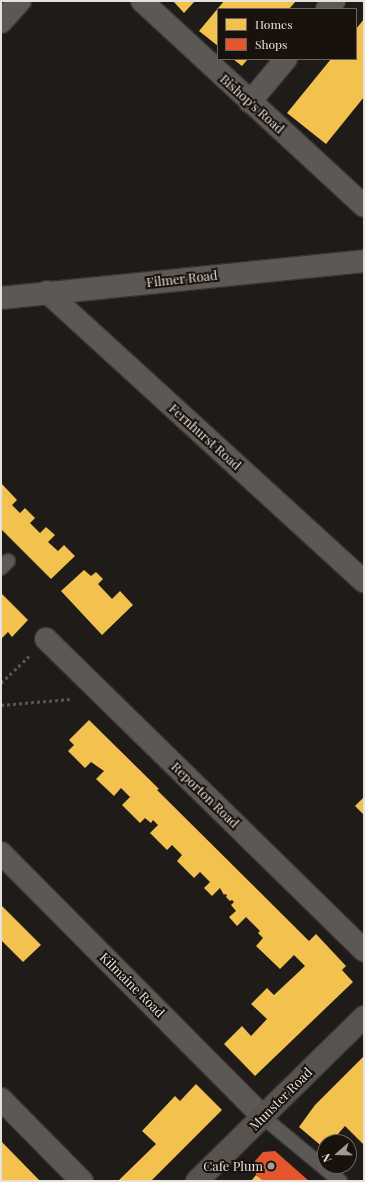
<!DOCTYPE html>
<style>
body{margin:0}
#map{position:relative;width:365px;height:1182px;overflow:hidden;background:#1e1b18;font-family:"Playfair Display",serif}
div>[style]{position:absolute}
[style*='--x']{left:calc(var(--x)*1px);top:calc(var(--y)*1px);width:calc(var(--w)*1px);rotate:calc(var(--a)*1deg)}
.homes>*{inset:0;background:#f2c14e}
.shops>*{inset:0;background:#e4572e}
.path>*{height:2.5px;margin-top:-1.25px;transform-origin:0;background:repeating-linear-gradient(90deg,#585552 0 3px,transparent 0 6px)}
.roads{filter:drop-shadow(1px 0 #393533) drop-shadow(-1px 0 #393533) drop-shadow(0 1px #393533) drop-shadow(0 -1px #393533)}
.lane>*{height:14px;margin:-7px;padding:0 7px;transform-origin:7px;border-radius:7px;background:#5b5855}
.street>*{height:22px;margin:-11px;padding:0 11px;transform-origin:11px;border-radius:11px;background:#5b5855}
.secondary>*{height:22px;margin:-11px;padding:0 11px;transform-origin:11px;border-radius:11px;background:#58534e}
.dots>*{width:11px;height:11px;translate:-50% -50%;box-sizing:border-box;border:2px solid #19110b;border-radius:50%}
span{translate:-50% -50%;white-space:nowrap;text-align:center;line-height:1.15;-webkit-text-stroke:4px #19110b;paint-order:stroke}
.street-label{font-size:13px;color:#e8e2dd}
.poi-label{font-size:13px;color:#e8e2dd}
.right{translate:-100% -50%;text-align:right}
.frame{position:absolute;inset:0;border:2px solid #e8e2dd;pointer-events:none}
.legend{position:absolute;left:217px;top:8px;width:140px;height:52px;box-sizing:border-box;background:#19110b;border:1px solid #6c655f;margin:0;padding:5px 7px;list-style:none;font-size:12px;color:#e8e2dd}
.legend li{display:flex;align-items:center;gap:8px;height:20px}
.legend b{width:20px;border:1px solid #6c655f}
.north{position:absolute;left:317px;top:1134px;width:40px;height:40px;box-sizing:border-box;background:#19110b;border:1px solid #6c655f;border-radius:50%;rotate:250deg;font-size:11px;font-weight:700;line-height:16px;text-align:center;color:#e8e2dd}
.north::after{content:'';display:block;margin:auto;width:14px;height:18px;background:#a19c98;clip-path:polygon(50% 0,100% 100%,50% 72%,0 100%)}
</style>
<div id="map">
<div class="homes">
<i style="clip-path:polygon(173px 1px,195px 1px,184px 13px)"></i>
<i style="clip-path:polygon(224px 1px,296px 1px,289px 9px,218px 9px,218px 46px,199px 31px)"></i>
<i style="clip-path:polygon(364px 19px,364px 97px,326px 144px,287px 113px,331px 59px,356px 59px,356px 29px)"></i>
<i style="clip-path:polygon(233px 59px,248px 59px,242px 66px)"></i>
<i style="clip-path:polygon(1px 483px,17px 500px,12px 505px,20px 513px,25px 508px,35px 518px,30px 523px,40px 533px,46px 527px,55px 535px,48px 542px,58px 551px,64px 545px,75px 556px,51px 579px,1px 529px)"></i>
<i style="clip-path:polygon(84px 570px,91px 576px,96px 572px,103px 579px,98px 584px,112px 599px,120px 591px,133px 605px,102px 635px,61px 591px)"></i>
<i style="clip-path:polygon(1px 593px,28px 620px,12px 637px,8px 632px,1px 639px)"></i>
<i style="clip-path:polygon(89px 720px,159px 789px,157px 790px,309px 941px,316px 934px,346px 966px,342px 970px,353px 982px,255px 1076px,224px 1044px,242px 1026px,251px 1036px,267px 1019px,251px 1004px,267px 988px,274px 995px,305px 966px,294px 955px,280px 969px,256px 946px,263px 938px,258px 933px,260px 931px,246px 917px,237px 926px,229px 917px,236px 911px,231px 905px,234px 902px,232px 900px,230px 901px,226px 897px,227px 895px,225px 894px,224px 895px,220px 888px,212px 896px,204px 888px,210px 882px,200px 872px,194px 878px,177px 861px,182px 855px,172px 845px,167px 850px,150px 833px,158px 825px,153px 820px,151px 823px,145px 818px,140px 823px,122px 805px,130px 797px,121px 788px,114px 796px,96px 779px,104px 771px,91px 762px,85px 768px,68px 751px,74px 745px,69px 740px)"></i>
<i style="clip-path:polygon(364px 797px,364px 815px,355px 806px)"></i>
<i style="clip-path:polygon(1px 905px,41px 945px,23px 962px,1px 940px)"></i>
<i style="clip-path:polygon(364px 1056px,364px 1145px,345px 1126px,331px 1142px,325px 1142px,325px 1149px,299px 1127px,315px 1105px)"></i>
<i style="clip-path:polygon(196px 1084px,222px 1110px,151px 1181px,118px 1181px,156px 1144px,142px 1131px,175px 1096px,180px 1101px)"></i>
<i style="clip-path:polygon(1px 1141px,40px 1181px,1px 1181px)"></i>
<i style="clip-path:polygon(256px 1175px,264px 1181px,251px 1181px)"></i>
</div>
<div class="shops">
<i style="clip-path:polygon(275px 1151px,309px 1181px,264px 1181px,256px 1175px,255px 1161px,263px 1152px)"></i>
</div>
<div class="path">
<i style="--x:1;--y:683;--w:39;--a:-44"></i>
<i style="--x:1;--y:705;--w:69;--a:-5"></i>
</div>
<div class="roads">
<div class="lane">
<i style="--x:1;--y:568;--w:10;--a:-45"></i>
<i style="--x:263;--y:1117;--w:100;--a:39.7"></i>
</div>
<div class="street">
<i style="--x:142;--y:1;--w:302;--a:42.7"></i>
<i style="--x:327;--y:9;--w:11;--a:-49"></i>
<i style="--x:1;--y:22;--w:28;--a:-48"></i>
<i style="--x:250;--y:102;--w:56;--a:-50.1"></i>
<i style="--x:47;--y:292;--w:429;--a:42.4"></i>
<i style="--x:1;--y:298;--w:365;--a:-5.8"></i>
<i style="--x:46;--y:639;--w:445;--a:44.4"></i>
<i style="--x:1;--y:853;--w:372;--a:45.2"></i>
<i style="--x:1;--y:1099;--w:115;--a:45.4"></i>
</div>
<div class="secondary">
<i style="--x:197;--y:1181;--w:234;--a:-44.5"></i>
</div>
</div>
<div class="dots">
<i style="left:271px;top:1166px;background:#a19c98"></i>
</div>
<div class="street-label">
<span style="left:252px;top:104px;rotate:42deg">Bishop's Road</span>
<span style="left:182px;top:279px;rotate:-6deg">Filmer Road</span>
<span style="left:205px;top:437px;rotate:42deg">Fernhurst Road</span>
<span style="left:205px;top:795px;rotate:44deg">Reporton Road</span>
<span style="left:132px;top:985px;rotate:45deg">Kilmaine Road</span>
<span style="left:281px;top:1099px;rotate:-45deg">Munster Road</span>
</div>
<div class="poi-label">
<span class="right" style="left:263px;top:1166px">Cafe Plum</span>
</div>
<div class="frame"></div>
<ul class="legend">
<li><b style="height:11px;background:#f2c14e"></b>Homes</li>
<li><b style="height:11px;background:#e4572e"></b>Shops</li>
</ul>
<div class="north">N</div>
</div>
